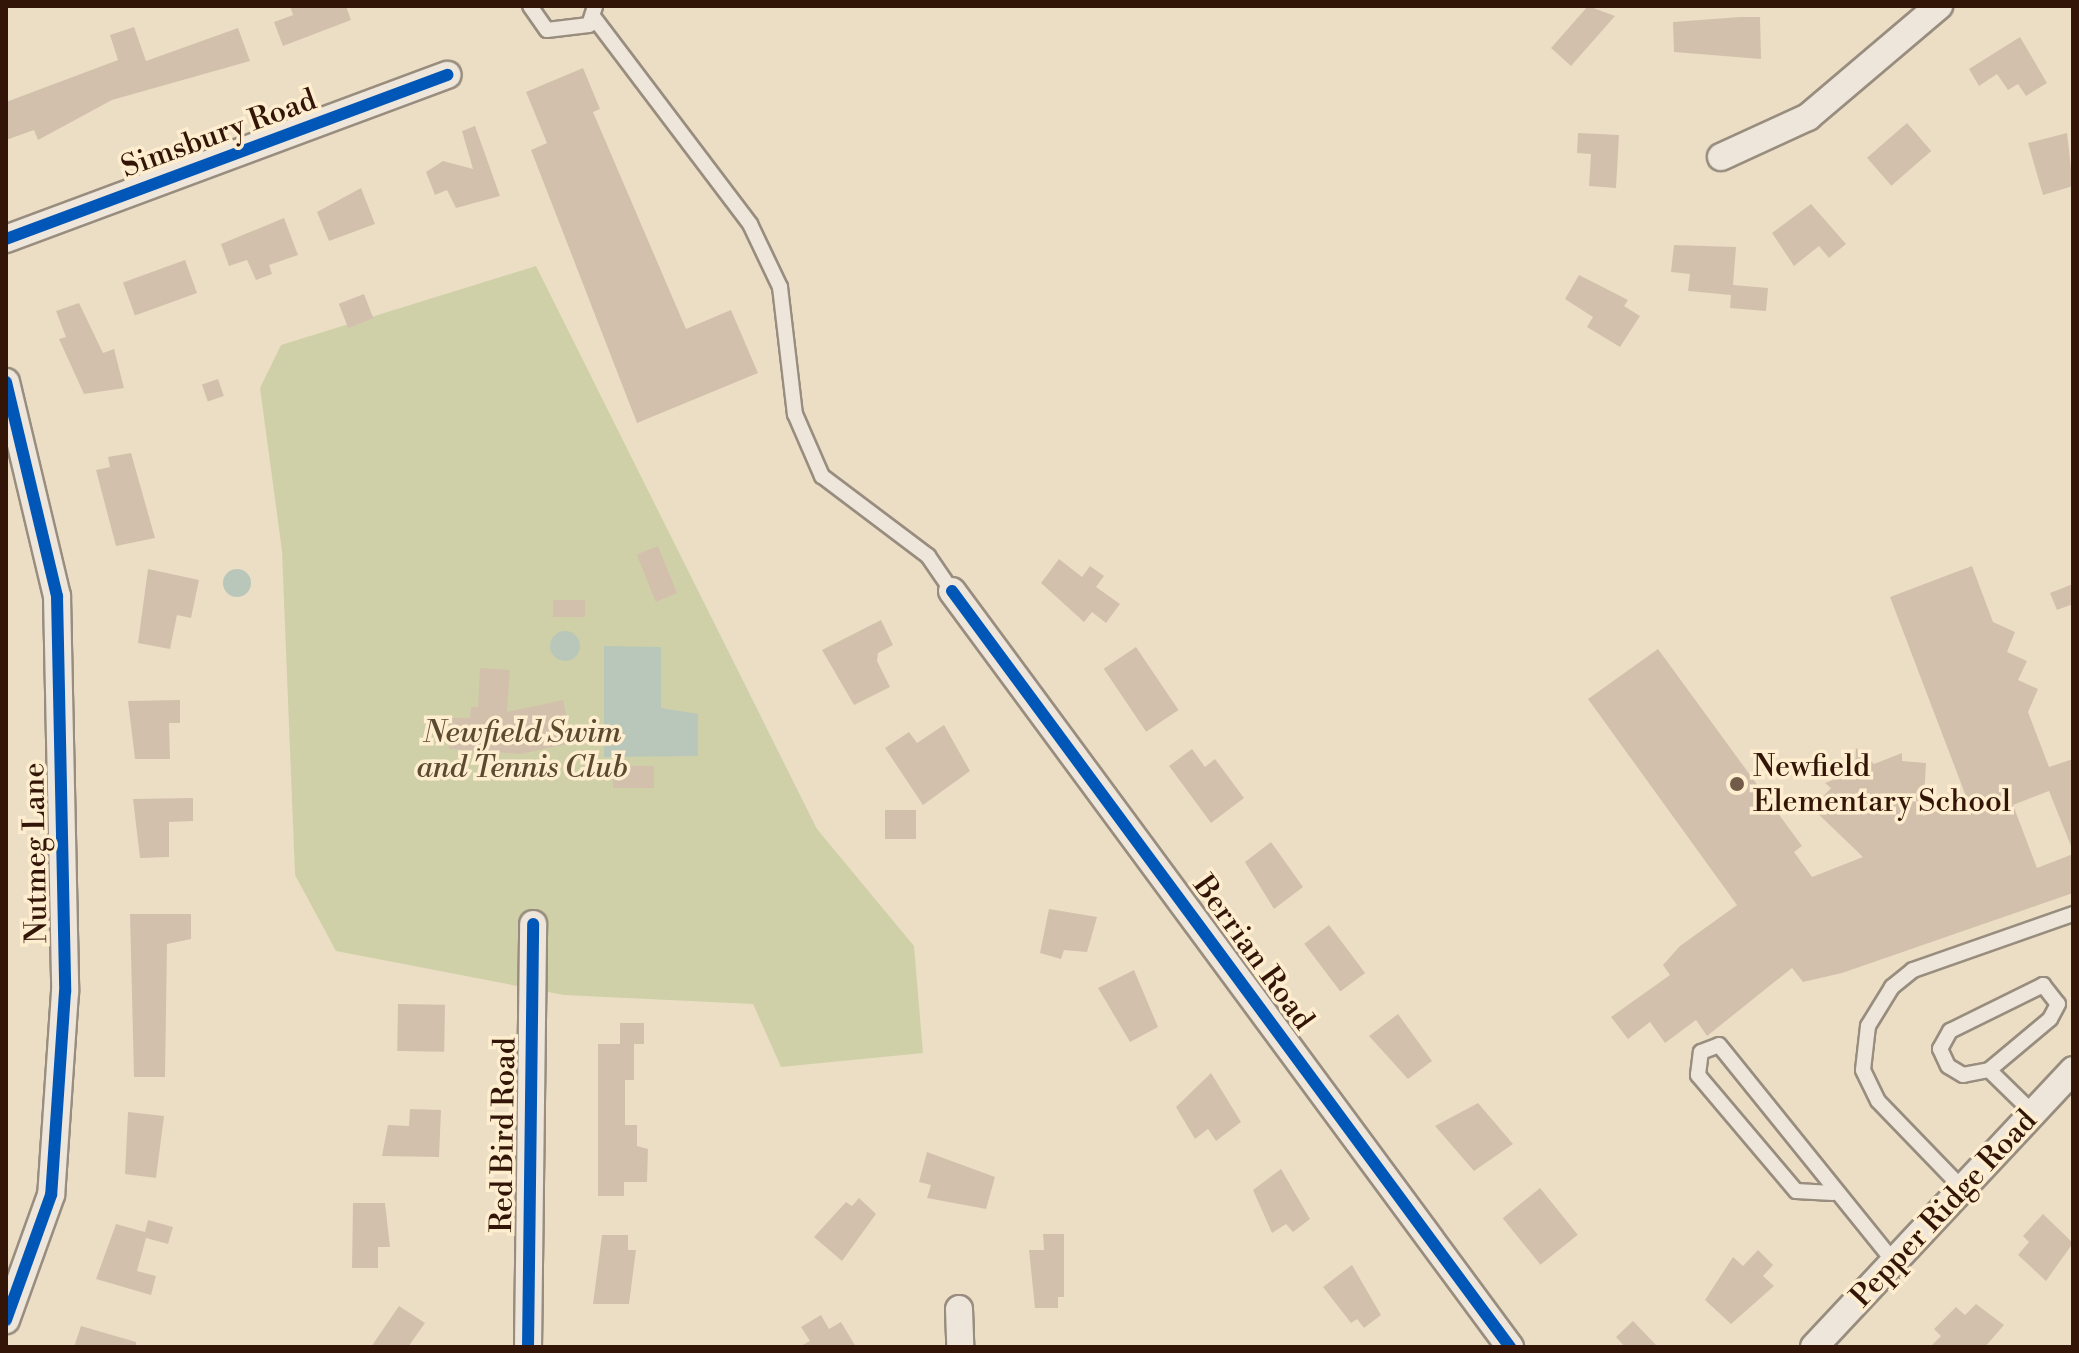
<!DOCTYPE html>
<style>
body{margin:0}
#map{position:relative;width:2079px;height:1353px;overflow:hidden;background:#ecdec5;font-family:"Libre Bodoni",serif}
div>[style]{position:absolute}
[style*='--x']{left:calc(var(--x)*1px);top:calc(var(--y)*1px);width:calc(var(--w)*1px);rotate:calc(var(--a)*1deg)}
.green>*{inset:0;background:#d0d0a8}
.water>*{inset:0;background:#b8c7b9}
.round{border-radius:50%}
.building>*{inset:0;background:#d2c0ad;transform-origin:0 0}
.roads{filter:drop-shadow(2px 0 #988d7e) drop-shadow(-2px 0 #988d7e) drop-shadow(0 2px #988d7e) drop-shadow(0 -2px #988d7e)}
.lane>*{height:14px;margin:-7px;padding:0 7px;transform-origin:7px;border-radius:7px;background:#eee6da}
.street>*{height:26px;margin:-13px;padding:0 13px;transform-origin:13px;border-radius:13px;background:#eee6da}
.cycleway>*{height:12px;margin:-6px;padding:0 6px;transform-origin:6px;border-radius:6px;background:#0057b8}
.dots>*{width:22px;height:22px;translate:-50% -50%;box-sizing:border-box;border:4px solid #feedce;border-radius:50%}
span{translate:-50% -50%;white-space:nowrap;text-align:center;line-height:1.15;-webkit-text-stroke:7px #feedce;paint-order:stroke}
.street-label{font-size:30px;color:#321507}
.park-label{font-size:30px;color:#5b4a30;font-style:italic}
.poi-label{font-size:30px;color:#321507}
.left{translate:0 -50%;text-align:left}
.frame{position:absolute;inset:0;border:8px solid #321507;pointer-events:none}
</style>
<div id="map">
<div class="green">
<i style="clip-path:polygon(536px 266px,817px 829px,914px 946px,923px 1053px,781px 1067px,753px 1004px,564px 995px,336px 951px,295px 875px,282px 551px,260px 388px,281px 345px)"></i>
</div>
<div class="water">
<i class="round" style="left:223px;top:569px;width:28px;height:28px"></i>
<i class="round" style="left:550px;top:631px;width:30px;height:30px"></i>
<i style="clip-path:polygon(604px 646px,661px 647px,661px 708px,698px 714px,698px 756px,604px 757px)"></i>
</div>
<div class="building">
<i style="clip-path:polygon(290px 6px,346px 6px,351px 20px,283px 46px,274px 22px,293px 15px)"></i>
<i style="clip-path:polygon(1588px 6px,1615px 16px,1571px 66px,1551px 48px)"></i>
<i style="clip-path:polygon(1740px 17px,1760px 17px,1761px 59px,1674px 52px,1673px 22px)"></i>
<i style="clip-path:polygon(134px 27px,146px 61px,238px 28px,250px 61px,112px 100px,38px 140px,34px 130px,6px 140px,6px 102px,118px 60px,110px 35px)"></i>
<i style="clip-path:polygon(2020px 37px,2047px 83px,2026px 96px,2018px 84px,2008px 90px,1997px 74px,1979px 86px,1969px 69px)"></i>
<i style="clip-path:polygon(583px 68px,600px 109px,593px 112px,686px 329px,731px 310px,758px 373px,637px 423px,531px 150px,547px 143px,526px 92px)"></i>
<i style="left:1907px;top:123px;width:37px;height:53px;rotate:49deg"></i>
<i style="clip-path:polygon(475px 126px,500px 196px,456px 208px,447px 190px,435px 195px,426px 172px,443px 161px,473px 169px,462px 131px)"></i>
<i style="clip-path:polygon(1578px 133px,1619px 135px,1616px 188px,1589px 186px,1591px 154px,1577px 153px)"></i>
<i style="clip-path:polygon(2067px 133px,2073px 186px,2043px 195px,2028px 143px)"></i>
<i style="clip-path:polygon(361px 188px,375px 224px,329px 241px,317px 212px)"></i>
<i style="clip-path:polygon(1811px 204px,1846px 244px,1829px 258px,1819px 246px,1794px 266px,1772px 233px)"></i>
<i style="clip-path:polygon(284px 218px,298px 255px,269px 265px,272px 274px,256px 280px,247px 260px,229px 266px,221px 244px)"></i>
<i style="clip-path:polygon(1674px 245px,1736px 247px,1733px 285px,1768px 288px,1766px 311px,1730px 308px,1731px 295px,1688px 291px,1690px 274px,1671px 272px)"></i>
<i style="left:185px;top:260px;width:35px;height:66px;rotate:70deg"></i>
<i style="clip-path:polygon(1579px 275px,1628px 300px,1624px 306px,1640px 316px,1620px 347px,1587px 327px,1593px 317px,1565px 299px)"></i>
<i style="left:364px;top:294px;width:26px;height:27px;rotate:69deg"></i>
<i style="clip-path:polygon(79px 303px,103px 353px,114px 349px,124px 388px,84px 394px,59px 339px,66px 337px,56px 311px)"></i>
<i style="left:218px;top:379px;width:18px;height:17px;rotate:71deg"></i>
<i style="clip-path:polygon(131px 453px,155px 538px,116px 546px,96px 470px,110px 467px,108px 457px)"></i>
<i style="left:658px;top:546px;width:51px;height:23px;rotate:68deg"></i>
<i style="clip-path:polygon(1059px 559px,1082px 577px,1090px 566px,1104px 576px,1096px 587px,1120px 604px,1106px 623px,1092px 612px,1084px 622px,1041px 583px)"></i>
<i style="clip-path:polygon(1972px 566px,1993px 622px,2015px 632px,2007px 652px,2027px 661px,2018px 680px,2038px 689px,2028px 712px,2049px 767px,2073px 759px,2073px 851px,2049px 791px,2013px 805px,2037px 868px,2073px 854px,2073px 893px,1842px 973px,1803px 982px,1792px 968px,1707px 1036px,1696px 1020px,1665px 1043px,1650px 1022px,1628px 1039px,1611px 1017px,1670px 975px,1663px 965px,1680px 946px,1737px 905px,1588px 699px,1658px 649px,1802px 846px,1794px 852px,1812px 877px,1863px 857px,1812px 808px,1831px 788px,1825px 783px,1855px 772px,1856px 748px,1874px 764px,1902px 753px,1902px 761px,1926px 763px,1923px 816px,1967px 799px,1890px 597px)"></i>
<i style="clip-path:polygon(148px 569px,199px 580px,191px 618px,177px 615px,170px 649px,138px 643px)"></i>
<i style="clip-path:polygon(2073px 584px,2073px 604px,2057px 610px,2050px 593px)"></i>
<i style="left:553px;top:600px;width:32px;height:17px"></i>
<i style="clip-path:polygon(881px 620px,893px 645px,878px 653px,877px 661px,890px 687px,854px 705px,822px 650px)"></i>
<i style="left:1136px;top:647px;width:76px;height:39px;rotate:56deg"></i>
<i style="clip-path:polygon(480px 668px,510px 670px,507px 712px,563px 700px,572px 743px,521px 754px,449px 749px,449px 718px,470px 718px,471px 707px,478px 707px)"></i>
<i style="clip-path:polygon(180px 700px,180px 723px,169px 723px,170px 759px,135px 759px,128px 701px)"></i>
<i style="clip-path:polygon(944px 725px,970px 771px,923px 805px,885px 748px,909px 732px,917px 743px)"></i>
<i style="clip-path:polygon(1192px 749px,1205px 767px,1215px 759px,1244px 798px,1211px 823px,1169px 766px)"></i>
<i style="left:613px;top:766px;width:41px;height:22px"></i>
<i style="clip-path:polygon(193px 798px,193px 821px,169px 822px,169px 857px,140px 858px,133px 799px)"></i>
<i style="left:885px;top:810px;width:31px;height:29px"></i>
<i style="clip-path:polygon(1271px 842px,1303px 887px,1274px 909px,1245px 862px)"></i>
<i style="clip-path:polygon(1049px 909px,1097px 917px,1087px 952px,1064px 950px,1061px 959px,1040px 953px)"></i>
<i style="clip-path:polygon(130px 914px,191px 914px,191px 939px,167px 944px,165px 1077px,134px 1077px)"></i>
<i style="left:1329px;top:925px;width:60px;height:31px;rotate:53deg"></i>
<i style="clip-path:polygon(1134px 970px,1158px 1027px,1130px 1042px,1098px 988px)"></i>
<i style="left:398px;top:1004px;width:47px;height:47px;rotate:1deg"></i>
<i style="clip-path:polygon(1398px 1014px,1432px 1061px,1408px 1079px,1369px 1036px)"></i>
<i style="clip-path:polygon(620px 1023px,644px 1023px,644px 1044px,634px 1044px,634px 1080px,625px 1080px,625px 1125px,637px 1125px,637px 1146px,648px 1149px,647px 1182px,624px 1182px,624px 1196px,598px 1196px,598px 1044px,620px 1044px)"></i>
<i style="clip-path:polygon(1211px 1073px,1241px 1122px,1216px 1141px,1208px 1129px,1195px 1139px,1176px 1107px)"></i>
<i style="clip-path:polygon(1478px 1103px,1513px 1144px,1474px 1171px,1435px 1126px)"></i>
<i style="clip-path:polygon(410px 1109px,441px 1110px,439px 1157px,382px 1156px,388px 1125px,409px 1126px)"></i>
<i style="clip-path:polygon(128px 1112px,164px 1116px,156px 1178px,125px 1174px)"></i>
<i style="clip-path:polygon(927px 1152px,995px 1177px,986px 1209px,927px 1198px,931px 1185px,919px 1182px)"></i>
<i style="clip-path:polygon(1281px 1169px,1310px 1219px,1293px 1232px,1286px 1224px,1272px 1233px,1253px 1190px)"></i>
<i style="left:1540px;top:1188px;width:60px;height:48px;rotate:51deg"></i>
<i style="clip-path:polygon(859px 1198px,876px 1214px,842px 1261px,814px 1237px,846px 1202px,852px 1206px)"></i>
<i style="clip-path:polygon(353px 1203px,385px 1203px,390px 1247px,378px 1247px,378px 1268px,352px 1268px)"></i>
<i style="clip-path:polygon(2043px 1214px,2073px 1243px,2046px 1281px,2018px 1255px,2029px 1242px,2023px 1236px)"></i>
<i style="clip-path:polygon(148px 1220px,173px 1227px,168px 1244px,146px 1238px,137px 1271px,156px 1276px,151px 1295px,96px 1279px,116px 1224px,145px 1232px)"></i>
<i style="clip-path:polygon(1043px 1234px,1064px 1234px,1064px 1297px,1058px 1297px,1058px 1308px,1035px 1308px,1029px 1250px,1044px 1250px)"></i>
<i style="clip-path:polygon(602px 1235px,628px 1235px,628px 1250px,636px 1250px,629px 1304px,593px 1304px)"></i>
<i style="clip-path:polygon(1758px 1250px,1773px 1265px,1763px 1276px,1774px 1286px,1731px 1324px,1705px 1300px,1733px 1257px,1743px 1266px)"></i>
<i style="clip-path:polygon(1352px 1265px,1381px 1315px,1364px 1328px,1357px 1319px,1351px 1323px,1323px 1287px)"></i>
<i style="clip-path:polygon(1976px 1304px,2004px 1325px,1985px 1347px,1930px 1347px,1941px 1336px,1934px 1329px,1956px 1307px,1965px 1315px)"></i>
<i style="clip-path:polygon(399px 1306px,425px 1323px,408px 1347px,371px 1347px)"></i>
<i style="clip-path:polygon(821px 1315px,829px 1329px,841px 1322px,856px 1347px,799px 1347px,810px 1341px,801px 1327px)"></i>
<i style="clip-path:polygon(1633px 1321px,1658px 1347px,1625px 1347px,1616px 1337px)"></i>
<i style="clip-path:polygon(81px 1326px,136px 1342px,136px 1347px,74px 1347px)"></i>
</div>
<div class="roads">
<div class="lane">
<i style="--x:530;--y:6;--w:29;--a:55"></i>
<i style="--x:547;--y:30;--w:42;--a:-6.8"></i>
<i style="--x:589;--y:25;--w:20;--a:-72"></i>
<i style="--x:595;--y:19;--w:257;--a:52.9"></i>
<i style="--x:750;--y:224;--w:70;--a:64.5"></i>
<i style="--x:780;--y:287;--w:128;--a:83.3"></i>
<i style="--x:795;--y:414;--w:68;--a:66.5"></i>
<i style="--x:822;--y:476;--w:133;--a:37"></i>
<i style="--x:928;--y:556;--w:42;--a:55.6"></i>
<i style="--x:2043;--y:985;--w:24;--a:52"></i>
<i style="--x:2058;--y:1004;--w:17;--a:118"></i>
<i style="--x:2050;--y:1019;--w:80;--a:140.1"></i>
<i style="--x:1989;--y:1070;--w:26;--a:169"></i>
<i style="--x:1963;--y:1075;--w:17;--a:-149"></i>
<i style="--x:1948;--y:1066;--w:19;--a:-115"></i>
<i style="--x:1940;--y:1049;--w:21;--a:-61"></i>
<i style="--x:1950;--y:1031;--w:104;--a:-26.3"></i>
<i style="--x:1989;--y:1070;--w:62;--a:44.3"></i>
<i style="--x:1963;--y:1189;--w:122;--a:-134"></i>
<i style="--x:1878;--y:1101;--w:34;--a:-116"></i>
<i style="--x:1863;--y:1070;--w:44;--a:-83.5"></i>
<i style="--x:1868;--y:1026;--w:46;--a:-58.4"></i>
<i style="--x:1892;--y:987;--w:27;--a:-39"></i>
<i style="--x:1913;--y:970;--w:170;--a:-19.3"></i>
<i style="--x:1833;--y:1193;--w:37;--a:-177"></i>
<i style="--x:1796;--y:1191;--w:152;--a:-130.2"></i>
<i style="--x:1698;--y:1075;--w:23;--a:-83"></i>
<i style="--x:1701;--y:1052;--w:19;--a:-21"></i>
<i style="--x:1719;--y:1045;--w:279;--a:51.1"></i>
</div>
<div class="street">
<i style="--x:1721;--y:157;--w:96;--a:-24.7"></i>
<i style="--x:1808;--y:117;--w:172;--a:-40.3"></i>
<i style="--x:6;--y:239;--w:471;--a:-20.4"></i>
<i style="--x:6;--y:382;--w:220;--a:76.6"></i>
<i style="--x:57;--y:596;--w:396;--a:88.8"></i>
<i style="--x:65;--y:992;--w:203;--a:93.9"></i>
<i style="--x:51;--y:1195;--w:133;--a:109.8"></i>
<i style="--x:952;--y:591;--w:940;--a:53.57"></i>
<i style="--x:959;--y:1309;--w:38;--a:88"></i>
<i style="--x:528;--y:1347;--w:423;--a:-89.3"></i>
<i style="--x:1814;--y:1347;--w:379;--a:-46.9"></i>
</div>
</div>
<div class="cycleway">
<i style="--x:6;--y:239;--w:471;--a:-20.4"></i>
<i style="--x:6;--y:382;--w:220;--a:76.6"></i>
<i style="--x:57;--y:596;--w:396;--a:88.8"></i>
<i style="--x:65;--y:992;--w:203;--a:93.9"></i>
<i style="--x:51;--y:1195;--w:133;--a:109.8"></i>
<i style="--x:952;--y:591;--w:940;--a:53.57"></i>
<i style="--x:528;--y:1347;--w:423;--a:-89.3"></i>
</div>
<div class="dots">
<i style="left:1737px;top:784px;background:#735b4a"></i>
</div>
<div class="street-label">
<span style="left:219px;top:134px;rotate:-20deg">Simsbury Road</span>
<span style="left:36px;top:853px;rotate:-91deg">Nutmeg Lane</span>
<span style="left:1253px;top:953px;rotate:54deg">Berrian Road</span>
<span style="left:504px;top:1135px;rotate:-89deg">Red Bird Road</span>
<span style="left:1944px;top:1209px;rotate:-47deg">Pepper Ridge Road</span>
</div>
<div class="park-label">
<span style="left:522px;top:750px">Newfield Swim<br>and Tennis Club</span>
</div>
<div class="poi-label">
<span class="left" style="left:1753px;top:784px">Newfield<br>Elementary School</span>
</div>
<div class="frame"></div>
</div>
